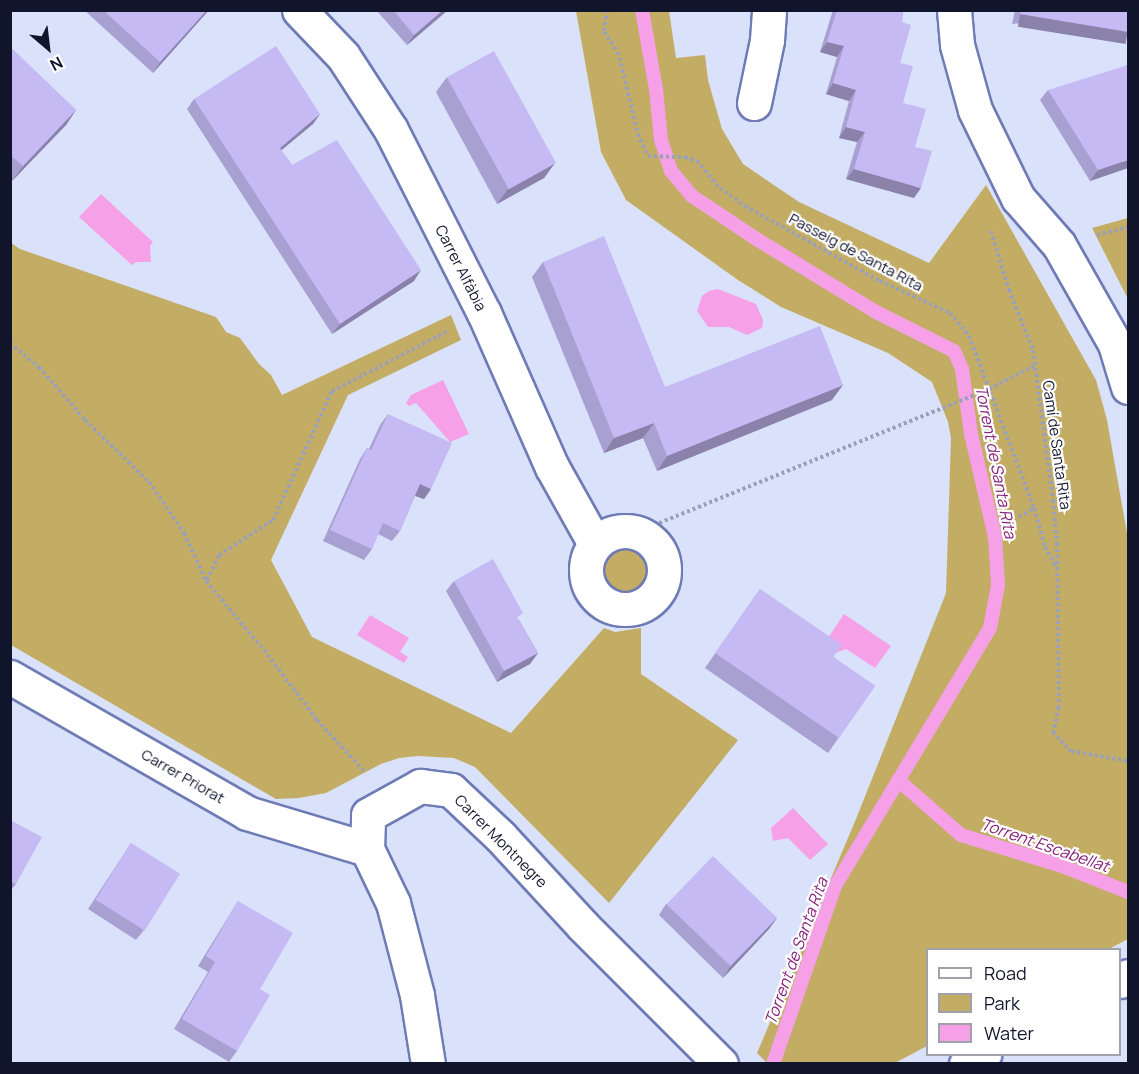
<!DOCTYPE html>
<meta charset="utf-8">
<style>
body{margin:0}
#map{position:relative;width:1139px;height:1074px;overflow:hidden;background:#dae1fb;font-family:Manrope,sans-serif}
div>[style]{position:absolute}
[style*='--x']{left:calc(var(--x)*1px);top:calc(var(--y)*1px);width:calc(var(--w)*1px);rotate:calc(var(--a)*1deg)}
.green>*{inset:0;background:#c3ad64}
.round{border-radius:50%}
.water>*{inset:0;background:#f6a0e7}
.stream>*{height:14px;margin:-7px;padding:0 7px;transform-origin:7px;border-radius:7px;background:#f6a0e7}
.path>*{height:4px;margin-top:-2px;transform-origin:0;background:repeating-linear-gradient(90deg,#9aa0b9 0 3px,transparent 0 6px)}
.roads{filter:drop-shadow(2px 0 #6e7bb5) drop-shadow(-2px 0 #6e7bb5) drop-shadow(0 2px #6e7bb5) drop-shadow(0 -2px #6e7bb5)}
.minor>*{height:33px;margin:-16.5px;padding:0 16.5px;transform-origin:16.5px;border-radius:16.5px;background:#fff}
.minor>.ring{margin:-16.5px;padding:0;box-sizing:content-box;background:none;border:33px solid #fff;border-radius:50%}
.wall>*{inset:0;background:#a9a0d2}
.shaded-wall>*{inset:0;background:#8a82ab;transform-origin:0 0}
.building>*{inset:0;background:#c5baf4;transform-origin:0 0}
span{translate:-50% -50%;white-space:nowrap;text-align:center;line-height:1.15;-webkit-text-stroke:4.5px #fff;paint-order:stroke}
.street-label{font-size:15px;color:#11152c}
.water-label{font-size:16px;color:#86237b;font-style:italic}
.frame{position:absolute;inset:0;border:12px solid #11152c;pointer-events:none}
.legend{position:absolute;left:926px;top:948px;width:195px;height:108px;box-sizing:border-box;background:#fff;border:2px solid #a0a1ab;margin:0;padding:8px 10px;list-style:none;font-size:18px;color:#11152c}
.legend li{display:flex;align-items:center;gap:12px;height:30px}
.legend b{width:30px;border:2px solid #a0a1ab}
.north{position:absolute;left:18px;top:18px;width:60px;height:60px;-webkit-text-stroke:4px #fff;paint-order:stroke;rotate:152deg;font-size:16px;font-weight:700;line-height:24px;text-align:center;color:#11152c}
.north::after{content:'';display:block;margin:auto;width:21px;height:27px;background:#11152c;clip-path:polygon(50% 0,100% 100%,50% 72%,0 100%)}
</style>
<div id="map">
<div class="green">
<i style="clip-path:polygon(576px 11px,669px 11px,676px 58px,705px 55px,708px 80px,722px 129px,743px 164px,799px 202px,929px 263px,986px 185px,1096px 380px,1107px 420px,1128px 539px,1128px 939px,1109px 949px,928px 950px,927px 1046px,895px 1063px,767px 1063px,757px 1053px,856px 819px,946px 593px,951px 438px,948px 422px,932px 382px,888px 353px,781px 307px,738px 280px,626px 200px,601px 152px)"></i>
<i style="clip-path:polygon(1128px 218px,1128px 299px,1092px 228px)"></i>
<i style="clip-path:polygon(11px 243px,20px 249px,216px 317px,226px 332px,240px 338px,259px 364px,271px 375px,282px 395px,451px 315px,461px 340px,348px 395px,271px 560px,312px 637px,511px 733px,604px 628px,615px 632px,641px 628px,641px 674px,738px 740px,609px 903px,475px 767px,454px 758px,418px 756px,399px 758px,381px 764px,326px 793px,299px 798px,276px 799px,11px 645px)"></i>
<i class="round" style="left:599px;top:543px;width:54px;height:54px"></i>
</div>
<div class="water">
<i style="clip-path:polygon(101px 194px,153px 242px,150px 246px,151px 262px,136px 262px,132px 265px,79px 217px)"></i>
<i style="clip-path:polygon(718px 289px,756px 304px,763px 320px,762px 328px,747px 335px,729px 327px,708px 327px,697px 311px,702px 296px,709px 291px)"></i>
<i style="clip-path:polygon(443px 380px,469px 434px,450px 442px,416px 403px,409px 406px,406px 403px,411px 395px)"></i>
<i style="clip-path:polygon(844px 614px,891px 646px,875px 668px,846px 649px,835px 653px,824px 644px)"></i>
<i style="clip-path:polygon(370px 615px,409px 638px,400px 652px,408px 657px,404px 663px,357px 635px)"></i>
<i style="clip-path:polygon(793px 808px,828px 844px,810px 860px,788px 838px,773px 841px,771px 828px)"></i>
</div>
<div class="stream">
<i style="--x:642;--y:10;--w:80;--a:80"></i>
<i style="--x:656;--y:89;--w:51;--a:84.4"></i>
<i style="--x:661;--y:140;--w:33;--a:72"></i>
<i style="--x:671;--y:171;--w:33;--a:50"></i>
<i style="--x:692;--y:196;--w:79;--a:33.7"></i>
<i style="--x:758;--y:240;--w:138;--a:31.4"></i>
<i style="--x:876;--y:312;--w:87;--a:26.6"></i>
<i style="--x:954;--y:351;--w:20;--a:66"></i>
<i style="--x:962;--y:369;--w:66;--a:82.1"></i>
<i style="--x:971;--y:434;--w:106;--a:76.9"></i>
<i style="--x:995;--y:537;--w:48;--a:86.4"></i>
<i style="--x:998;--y:585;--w:44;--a:100.5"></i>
<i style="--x:990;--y:628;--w:301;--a:121"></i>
<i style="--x:835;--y:886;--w:188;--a:109.2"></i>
<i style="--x:898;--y:780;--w:84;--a:41.1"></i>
<i style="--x:961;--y:835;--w:106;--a:17.1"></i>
<i style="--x:1062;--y:866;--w:71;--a:21.5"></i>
</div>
<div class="path">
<i style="--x:607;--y:10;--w:22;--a:98"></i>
<i style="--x:604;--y:32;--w:24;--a:55"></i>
<i style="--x:618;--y:52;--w:84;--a:76.3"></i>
<i style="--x:638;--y:134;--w:24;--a:66"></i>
<i style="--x:648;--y:156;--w:37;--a:2"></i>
<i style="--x:685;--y:157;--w:13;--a:18"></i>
<i style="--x:697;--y:161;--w:35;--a:50"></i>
<i style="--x:720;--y:188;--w:31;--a:36"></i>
<i style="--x:745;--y:206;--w:154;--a:29.1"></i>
<i style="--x:880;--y:281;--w:77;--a:24.6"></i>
<i style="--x:950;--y:313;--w:30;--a:50"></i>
<i style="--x:969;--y:336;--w:184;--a:69.3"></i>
<i style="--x:1034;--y:508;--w:41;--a:74.2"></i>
<i style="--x:1045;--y:547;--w:25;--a:61"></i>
<i style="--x:991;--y:231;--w:62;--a:73"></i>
<i style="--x:1009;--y:290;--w:65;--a:68.2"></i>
<i style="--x:1033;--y:350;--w:151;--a:82.4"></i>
<i style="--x:1053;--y:500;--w:43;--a:84.7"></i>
<i style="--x:1057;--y:543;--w:164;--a:89.3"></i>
<i style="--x:1059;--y:707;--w:26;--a:103"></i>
<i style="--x:1053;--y:732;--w:26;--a:47"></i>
<i style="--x:1071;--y:751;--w:58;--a:10"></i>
<i style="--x:1097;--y:235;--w:32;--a:-14"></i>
<i style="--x:10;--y:343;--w:38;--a:40"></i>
<i style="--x:39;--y:367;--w:70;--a:49"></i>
<i style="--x:85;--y:420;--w:89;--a:44.1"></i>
<i style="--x:149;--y:482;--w:62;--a:55.5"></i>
<i style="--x:184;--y:533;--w:53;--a:65.4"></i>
<i style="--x:206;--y:581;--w:90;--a:50"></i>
<i style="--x:264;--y:650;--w:88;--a:52.9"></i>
<i style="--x:317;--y:720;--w:71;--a:47.3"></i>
<i style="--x:1019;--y:517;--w:17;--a:-31"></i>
<i style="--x:637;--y:532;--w:380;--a:-22.1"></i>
<i style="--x:989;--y:389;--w:51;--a:-27.1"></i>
<i style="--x:207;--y:580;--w:28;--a:-64"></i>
<i style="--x:219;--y:555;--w:64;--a:-32.9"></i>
<i style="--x:273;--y:520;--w:142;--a:-65.4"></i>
<i style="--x:332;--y:391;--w:131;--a:-27.3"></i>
</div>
<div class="roads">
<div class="minor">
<i style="--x:299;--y:10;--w:64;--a:46.3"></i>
<i style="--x:343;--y:56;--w:88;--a:57"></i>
<i style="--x:391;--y:130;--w:205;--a:63.1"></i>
<i style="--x:484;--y:313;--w:168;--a:66.2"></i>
<i style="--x:552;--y:467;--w:88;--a:60.8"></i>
<i style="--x:954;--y:10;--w:35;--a:85"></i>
<i style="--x:957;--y:45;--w:67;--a:74.5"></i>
<i style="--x:975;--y:110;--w:98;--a:64"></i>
<i style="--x:1018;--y:198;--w:62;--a:48.9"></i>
<i style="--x:1059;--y:245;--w:114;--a:60.5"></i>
<i style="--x:1115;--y:344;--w:45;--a:73.2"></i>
<i style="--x:754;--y:103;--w:64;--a:-78.3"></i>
<i style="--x:767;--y:40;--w:30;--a:-86"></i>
<i class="ring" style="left:586px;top:531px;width:45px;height:45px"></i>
<i style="--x:10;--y:677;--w:273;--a:29.8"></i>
<i style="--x:247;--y:813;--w:125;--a:16.7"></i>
<i style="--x:1120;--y:981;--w:9;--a:-32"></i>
<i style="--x:428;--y:1064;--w:70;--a:-99.1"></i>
<i style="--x:417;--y:995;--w:95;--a:-104.6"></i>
<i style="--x:393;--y:903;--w:60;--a:-115.7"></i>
<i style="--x:367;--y:849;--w:34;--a:-88"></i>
<i style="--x:368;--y:815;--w:60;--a:-29.1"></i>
<i style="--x:420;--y:786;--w:31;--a:7"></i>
<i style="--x:451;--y:790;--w:67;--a:43.2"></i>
<i style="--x:500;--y:836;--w:122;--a:47.3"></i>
<i style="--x:583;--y:926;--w:195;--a:45"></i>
<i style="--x:966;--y:1064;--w:21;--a:-29"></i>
</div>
</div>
<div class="wall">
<i style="clip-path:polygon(84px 10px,209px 10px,153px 73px)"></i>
<i style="clip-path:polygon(376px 10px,448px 10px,407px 45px)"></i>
<i style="clip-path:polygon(833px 10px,903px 10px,902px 22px,900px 63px,903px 103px,915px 147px,914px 198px,846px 179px,857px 142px,839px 138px,849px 101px,826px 94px,837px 57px,820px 52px)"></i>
<i style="clip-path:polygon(1015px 10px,1128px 10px,1012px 24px)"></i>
<i style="clip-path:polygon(10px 47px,76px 110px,66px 125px,12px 181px,10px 179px)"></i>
<i style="clip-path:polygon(447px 77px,555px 163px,544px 178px,497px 204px,436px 92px)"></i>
<i style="clip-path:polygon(1048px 90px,1128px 168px,1090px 181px,1040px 100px)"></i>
<i style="clip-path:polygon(194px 99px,320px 114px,313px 124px,281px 150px,292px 165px,414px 281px,332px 334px,187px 109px)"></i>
<i style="clip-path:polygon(543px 262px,665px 387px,832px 400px,657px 471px,643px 438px,604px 453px,532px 277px)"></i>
<i style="clip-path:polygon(388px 414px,431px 489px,424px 499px,415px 496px,400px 531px,392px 541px,378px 534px,372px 549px,364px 560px,323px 541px,360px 459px,367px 448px,369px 449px,380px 425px)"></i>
<i style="clip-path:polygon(454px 581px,519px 620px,538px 653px,530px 664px,497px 682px,446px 591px)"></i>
<i style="clip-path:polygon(760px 589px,833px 657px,875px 686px,828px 753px,705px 668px)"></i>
<i style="clip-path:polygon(10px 820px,16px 884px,10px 891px)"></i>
<i style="clip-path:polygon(131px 843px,144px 930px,136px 940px,88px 909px)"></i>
<i style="clip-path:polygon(238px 901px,260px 989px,237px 1051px,229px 1062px,174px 1029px,208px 972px,198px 966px)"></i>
<i style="clip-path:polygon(666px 904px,777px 918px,769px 929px,723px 978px,659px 915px)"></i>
</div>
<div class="shaded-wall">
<i style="clip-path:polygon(207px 10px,209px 10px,153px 73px,160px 62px)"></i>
<i style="clip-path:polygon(443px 10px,448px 10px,407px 45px,414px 35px)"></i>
<i style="left:1020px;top:14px;width:109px;height:13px;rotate:9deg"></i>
<i style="clip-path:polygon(827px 42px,844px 46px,837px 57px,820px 52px)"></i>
<i style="clip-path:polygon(833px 83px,856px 90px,849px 101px,826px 94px)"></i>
<i style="clip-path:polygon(76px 110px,66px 125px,12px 181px,23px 166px)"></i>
<i style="clip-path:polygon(320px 114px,313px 124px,272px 158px,280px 148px)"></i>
<i style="clip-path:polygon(846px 127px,865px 132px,857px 142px,839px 138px)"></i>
<i style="clip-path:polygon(1128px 160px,1128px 168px,1090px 181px,1098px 170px)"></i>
<i style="clip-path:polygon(555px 163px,544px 178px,497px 204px,508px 189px)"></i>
<i style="clip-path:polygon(854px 169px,921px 188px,914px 198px,846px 179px)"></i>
<i style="clip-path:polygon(421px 270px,414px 281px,332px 334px,340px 324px)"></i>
<i style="clip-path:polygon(843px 385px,832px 400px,657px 471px,667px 456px)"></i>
<i style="clip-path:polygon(654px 423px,643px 438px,604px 453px,614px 438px)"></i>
<i style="clip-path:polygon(420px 484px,431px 489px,424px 499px,413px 495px)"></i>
<i style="clip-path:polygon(538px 653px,530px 664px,497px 682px,504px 671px)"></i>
<i style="clip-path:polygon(777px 918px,769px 929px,723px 978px,730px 967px)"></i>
</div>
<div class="building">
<i style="clip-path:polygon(103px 10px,207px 10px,160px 62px)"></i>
<i style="clip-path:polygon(393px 10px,443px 10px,414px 35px)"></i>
<i style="clip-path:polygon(837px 10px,903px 10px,902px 22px,911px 25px,900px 63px,913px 66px,903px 103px,926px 109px,915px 147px,932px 151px,921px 188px,854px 169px,865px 132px,846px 127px,856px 90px,833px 83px,844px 46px,827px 42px)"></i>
<i style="clip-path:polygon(1020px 10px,1128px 10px,1128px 32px,1020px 14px)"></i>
<i style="clip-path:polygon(276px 46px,320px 114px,280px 148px,292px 165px,337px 140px,421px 270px,340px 324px,194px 99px)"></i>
<i style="clip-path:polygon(10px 47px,76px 110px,23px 166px,10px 155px)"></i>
<i style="left:494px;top:51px;width:128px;height:54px;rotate:61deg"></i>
<i style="clip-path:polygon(1128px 65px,1128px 160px,1098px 170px,1048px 90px)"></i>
<i style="clip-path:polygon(604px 236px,665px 387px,820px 326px,843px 385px,667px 456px,654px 423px,614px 438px,543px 262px)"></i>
<i style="clip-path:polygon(388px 414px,452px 443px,431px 489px,420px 484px,400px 531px,383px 523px,372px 549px,330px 530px,367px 448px,371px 450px)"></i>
<i style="clip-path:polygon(493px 559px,523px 613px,517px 617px,538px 653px,504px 671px,454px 581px)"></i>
<i style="clip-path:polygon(760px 589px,842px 645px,833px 657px,875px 686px,839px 738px,715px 653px)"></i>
<i style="clip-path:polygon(10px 820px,42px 837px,16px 884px,10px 881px)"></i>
<i style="left:131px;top:843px;width:58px;height:67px;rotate:32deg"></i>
<i style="left:713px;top:856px;width:89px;height:67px;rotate:44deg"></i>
<i style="clip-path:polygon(238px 901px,293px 933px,260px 989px,270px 995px,237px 1051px,182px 1019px,215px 962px,206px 956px)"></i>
<i style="clip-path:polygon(570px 1062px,570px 1064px,516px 1064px,516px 1063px)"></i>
</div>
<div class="street-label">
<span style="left:856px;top:252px;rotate:28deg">Passeig de Santa Rita</span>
<span style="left:461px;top:268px;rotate:63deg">Carrer Alfàbia</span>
<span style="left:1057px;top:445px;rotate:82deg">Camí de Santa Rita</span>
<span style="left:183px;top:776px;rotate:30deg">Carrer Priorat</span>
<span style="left:501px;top:841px;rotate:45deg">Carrer Montnegre</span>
</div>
<div class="water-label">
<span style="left:996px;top:462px;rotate:79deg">Torrent de Santa Rita</span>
<span style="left:1045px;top:845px;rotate:19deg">Torrent Escabellat</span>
<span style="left:796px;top:951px;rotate:-70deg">Torrent de Santa Rita</span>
</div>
<div class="frame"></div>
<ul class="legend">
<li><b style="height:8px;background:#fff"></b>Road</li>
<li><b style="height:16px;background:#c3ad64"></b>Park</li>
<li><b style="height:16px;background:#f6a0e7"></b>Water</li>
</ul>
<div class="north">N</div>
</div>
